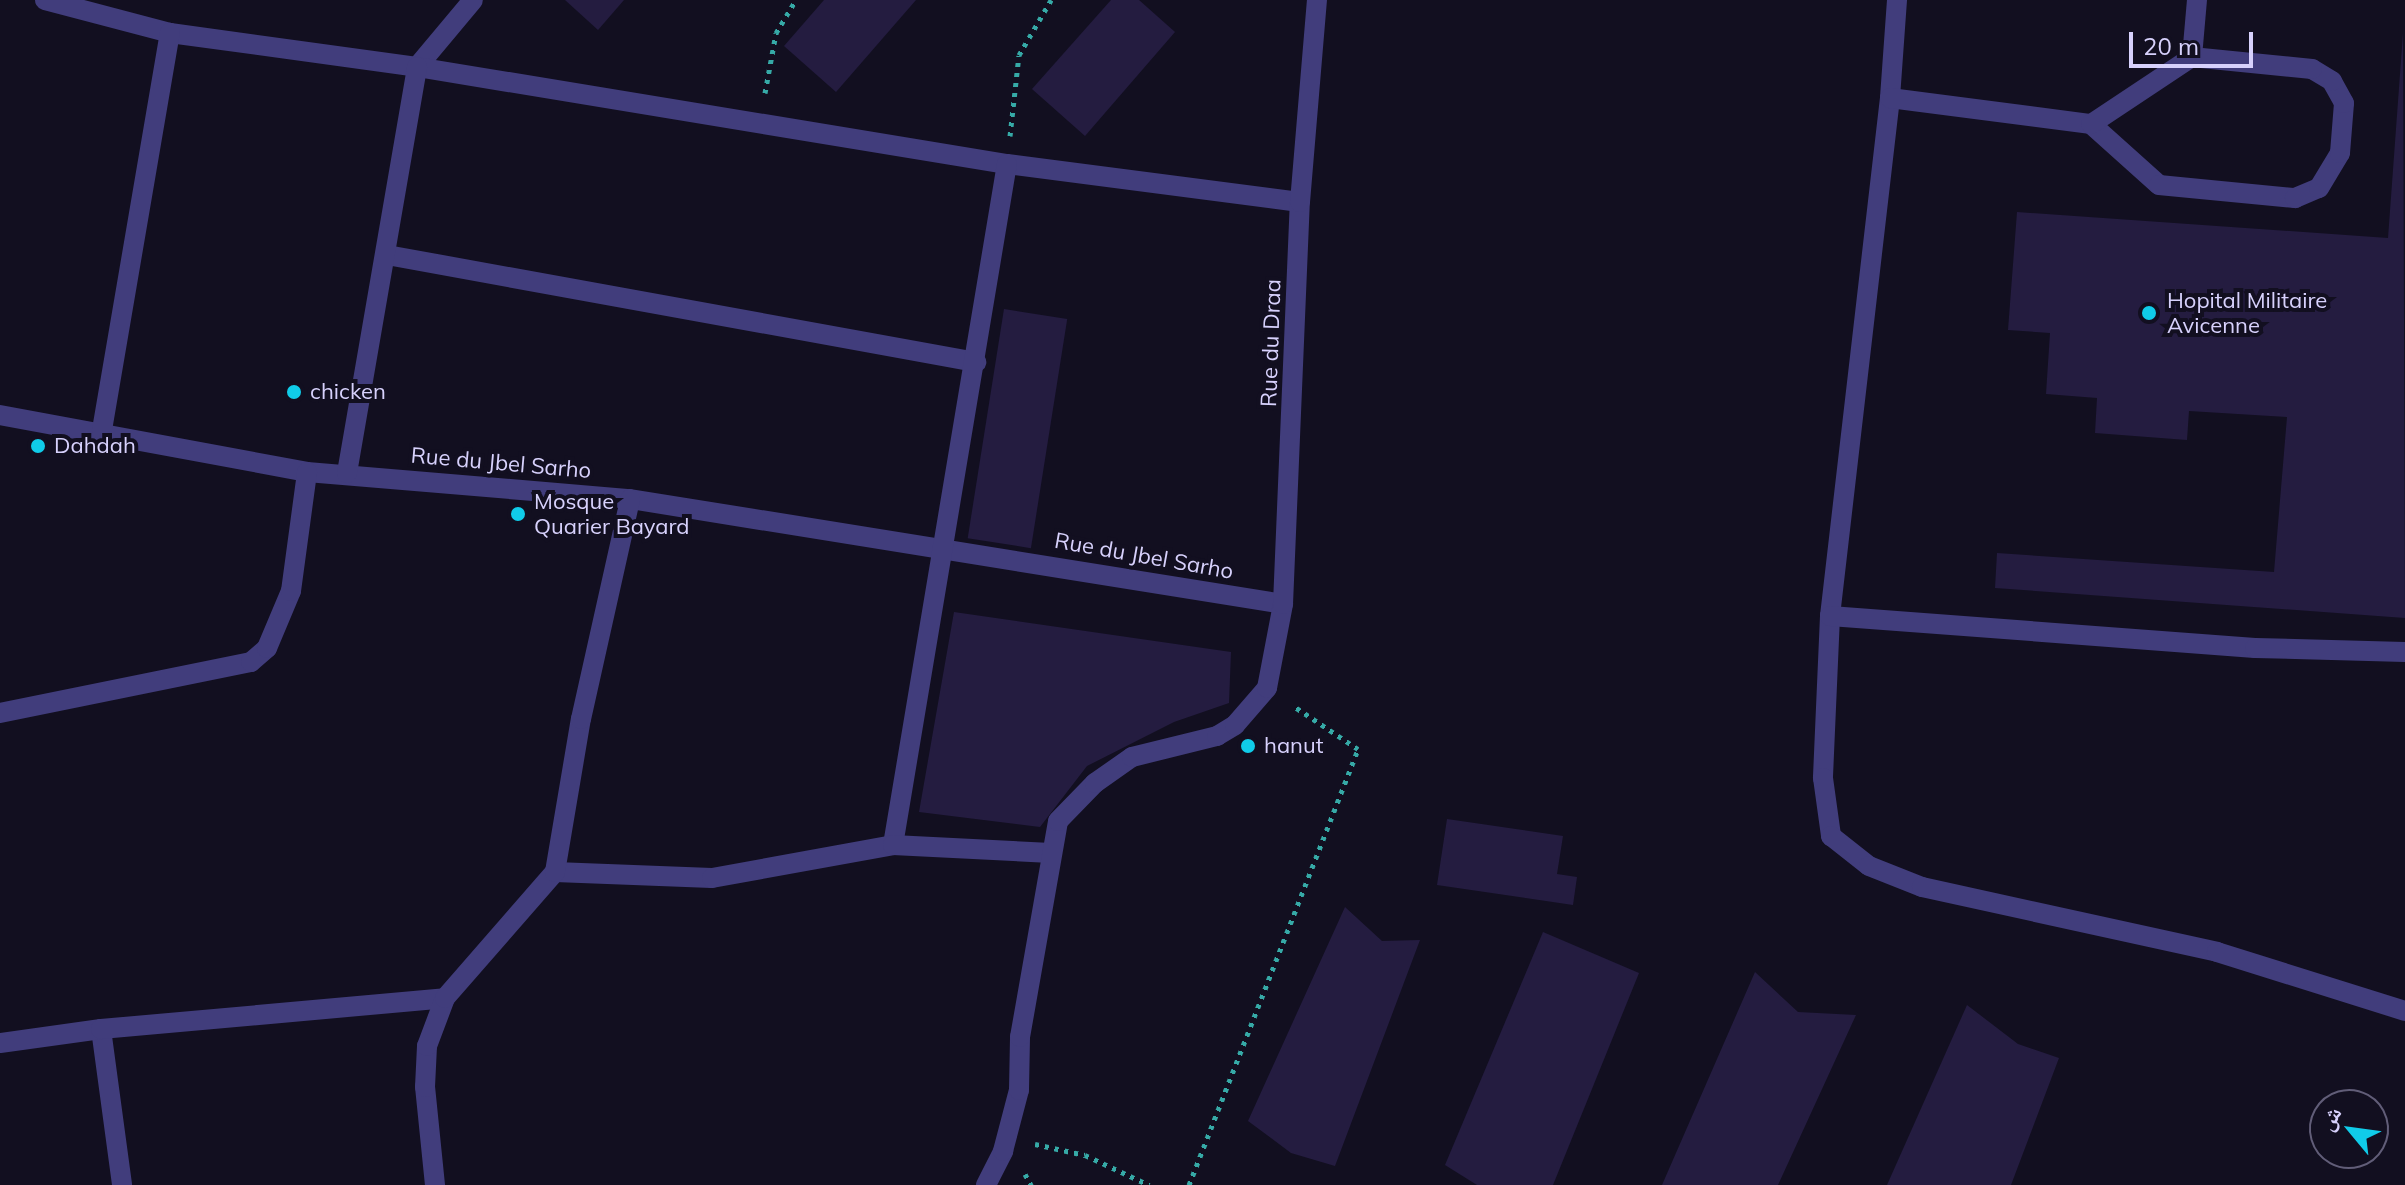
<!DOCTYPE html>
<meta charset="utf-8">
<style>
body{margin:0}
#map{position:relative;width:2405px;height:1185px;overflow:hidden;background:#120f20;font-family:Mulish,"Noto Naskh Arabic",sans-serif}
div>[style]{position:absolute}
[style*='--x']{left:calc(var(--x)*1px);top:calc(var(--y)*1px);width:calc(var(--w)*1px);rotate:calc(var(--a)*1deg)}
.building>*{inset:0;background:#241c40;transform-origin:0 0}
.path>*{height:5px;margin-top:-2.5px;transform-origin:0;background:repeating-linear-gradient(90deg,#36aaa7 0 4px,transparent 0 10px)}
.lane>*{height:20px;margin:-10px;padding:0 10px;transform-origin:10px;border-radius:10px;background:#413d7c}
.street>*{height:20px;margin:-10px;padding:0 10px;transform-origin:10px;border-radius:10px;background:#413d7c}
.dots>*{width:22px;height:22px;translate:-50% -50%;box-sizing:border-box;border:4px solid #120f20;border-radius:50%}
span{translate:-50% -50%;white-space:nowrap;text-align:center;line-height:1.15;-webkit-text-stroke:8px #120f20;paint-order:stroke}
.poi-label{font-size:22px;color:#d7d1fc}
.left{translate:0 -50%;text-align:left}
.street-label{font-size:22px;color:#d7d1fc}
.north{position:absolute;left:2309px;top:1089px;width:80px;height:80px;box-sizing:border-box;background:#120f20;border:2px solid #615d78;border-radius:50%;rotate:299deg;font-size:22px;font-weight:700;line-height:32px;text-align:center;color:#d7d1fc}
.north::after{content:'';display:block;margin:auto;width:28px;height:36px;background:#10cce9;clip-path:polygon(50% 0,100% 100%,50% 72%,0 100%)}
.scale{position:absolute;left:2129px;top:32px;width:124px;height:36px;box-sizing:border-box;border:4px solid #d7d1fc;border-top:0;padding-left:10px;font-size:24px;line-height:28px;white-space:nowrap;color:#d7d1fc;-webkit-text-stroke:6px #120f20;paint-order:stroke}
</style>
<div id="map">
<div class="building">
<i style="clip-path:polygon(565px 0,624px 0,598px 30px)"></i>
<i style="clip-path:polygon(824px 0,916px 0,836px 92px,784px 46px)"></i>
<i style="clip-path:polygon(1111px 0,1139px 0,1175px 32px,1085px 136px,1032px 89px)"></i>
<i style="clip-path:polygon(2403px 33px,2405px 618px,1995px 588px,1997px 553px,2274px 572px,2287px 417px,2189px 411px,2187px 440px,2095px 433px,2097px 398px,2046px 394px,2050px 333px,2008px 330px,2017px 212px,2388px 238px)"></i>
<i style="left:1004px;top:309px;width:64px;height:232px;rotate:9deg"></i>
<i style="clip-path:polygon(954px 612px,1231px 652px,1229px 703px,1174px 722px,1087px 766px,1040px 827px,919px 812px)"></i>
<i style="clip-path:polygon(1447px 819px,1563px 836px,1557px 874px,1577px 877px,1573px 905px,1437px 885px)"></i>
<i style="clip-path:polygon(1345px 907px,1382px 941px,1420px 940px,1335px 1166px,1291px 1153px,1248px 1121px)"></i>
<i style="clip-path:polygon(1543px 932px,1639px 973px,1553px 1185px,1477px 1185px,1445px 1165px)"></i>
<i style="clip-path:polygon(1755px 972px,1798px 1012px,1856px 1015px,1778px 1185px,1662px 1185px)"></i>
<i style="clip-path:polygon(1967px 1005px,2018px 1044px,2059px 1058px,2011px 1185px,1887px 1185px)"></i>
</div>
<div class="path">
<i style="--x:765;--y:93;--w:61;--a:-79.6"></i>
<i style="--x:776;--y:33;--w:39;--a:-59"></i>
<i style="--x:1010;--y:136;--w:81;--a:-83.7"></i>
<i style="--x:1019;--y:55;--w:64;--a:-59.8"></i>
<i style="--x:1035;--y:1144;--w:51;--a:12.4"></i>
<i style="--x:1085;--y:1155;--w:71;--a:25.1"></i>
<i style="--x:1025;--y:1174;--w:13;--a:61"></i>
<i style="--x:1189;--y:1185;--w:468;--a:-68.8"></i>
<i style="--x:1358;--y:749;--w:79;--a:-146.3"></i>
</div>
<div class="lane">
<i style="--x:1897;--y:0;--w:98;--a:94.1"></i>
<i style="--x:1890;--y:98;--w:521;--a:96.61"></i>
<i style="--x:1830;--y:616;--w:162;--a:92.5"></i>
<i style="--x:1823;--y:778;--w:59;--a:82.1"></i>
<i style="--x:1831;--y:836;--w:48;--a:38.3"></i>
<i style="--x:1869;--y:866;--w:57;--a:21.6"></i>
<i style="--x:1922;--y:887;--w:302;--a:12.4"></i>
<i style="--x:2217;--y:952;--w:197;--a:17.4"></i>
<i style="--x:2192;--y:57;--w:57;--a:-85"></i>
<i style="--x:417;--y:67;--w:87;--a:-50.1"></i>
<i style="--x:1890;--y:98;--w:203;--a:7.4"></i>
<i style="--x:2091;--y:124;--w:91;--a:41.9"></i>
<i style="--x:2159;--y:185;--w:137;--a:5.5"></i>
<i style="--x:2295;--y:198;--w:26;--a:-23"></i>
<i style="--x:2319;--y:188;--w:41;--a:-59"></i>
<i style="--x:2340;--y:153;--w:50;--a:-85.4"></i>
<i style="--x:2344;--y:103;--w:25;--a:-119"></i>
<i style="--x:2332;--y:81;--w:23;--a:-149"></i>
<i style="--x:2312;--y:69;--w:121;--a:-174.3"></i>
<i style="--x:2192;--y:57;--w:121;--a:146.4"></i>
<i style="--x:1830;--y:616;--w:426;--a:4.3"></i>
<i style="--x:2255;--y:648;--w:150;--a:1.5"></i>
</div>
<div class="street">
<i style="--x:45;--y:0;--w:129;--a:14.8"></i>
<i style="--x:170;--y:33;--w:249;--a:7.8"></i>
<i style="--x:417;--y:67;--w:598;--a:9.34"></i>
<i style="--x:1007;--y:164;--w:295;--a:7.4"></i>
<i style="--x:387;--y:255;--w:599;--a:10.3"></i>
<i style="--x:0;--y:415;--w:312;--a:10.5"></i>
<i style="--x:307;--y:472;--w:324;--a:4.8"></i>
<i style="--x:630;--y:499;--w:661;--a:9.13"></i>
<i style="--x:102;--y:430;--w:403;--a:-80.3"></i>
<i style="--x:347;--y:473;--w:412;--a:-80.2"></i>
<i style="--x:0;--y:713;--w:256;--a:-11.5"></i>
<i style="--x:251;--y:662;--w:21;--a:-41"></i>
<i style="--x:267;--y:648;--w:62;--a:-67.2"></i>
<i style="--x:291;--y:591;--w:120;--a:-82.3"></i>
<i style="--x:893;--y:845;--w:690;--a:-80.5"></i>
<i style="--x:555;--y:872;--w:157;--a:2.2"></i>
<i style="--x:712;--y:878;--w:184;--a:-10.3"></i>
<i style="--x:893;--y:845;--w:158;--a:2.9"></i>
<i style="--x:101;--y:1029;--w:157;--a:82.3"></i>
<i style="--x:0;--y:1043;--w:102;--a:-7.9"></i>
<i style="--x:101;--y:1029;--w:345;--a:-5.1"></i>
<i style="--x:435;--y:1185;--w:99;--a:-95.8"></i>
<i style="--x:425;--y:1087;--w:41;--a:-87.2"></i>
<i style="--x:427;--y:1046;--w:51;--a:-69.4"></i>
<i style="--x:445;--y:998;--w:167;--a:-48.9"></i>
<i style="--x:555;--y:872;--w:155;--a:-80.4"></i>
<i style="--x:581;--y:719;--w:225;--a:-77.4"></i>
<i style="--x:986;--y:1185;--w:38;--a:-63"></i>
<i style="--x:1003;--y:1151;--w:63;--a:-75.3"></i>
<i style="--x:1019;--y:1090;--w:53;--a:-88.9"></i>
<i style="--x:1020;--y:1037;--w:219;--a:-80"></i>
<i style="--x:1058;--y:821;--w:53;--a:-45.8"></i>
<i style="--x:1095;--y:783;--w:45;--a:-35.1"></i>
<i style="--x:1132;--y:757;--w:88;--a:-13.9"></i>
<i style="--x:1217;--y:736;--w:21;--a:-31"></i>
<i style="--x:1235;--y:725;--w:49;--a:-49.1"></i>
<i style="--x:1267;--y:688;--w:86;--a:-79.2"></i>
<i style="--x:1283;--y:604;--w:402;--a:-87.6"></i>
<i style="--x:1300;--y:202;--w:203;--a:-85.2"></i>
</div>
<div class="dots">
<i style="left:2149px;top:313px;background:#10cce9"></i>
<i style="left:294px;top:392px;background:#10cce9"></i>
<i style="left:38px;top:446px;background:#10cce9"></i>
<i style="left:518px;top:514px;background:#10cce9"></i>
<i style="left:1248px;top:746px;background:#10cce9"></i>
</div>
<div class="poi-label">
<span class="left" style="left:2167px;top:313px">Hopital Militaire<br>Avicenne</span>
<span class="left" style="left:310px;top:392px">chicken</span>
<span class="left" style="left:54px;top:446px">Dahdah</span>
<span class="left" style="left:534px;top:514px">Mosque<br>Quarier Bayard</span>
<span class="left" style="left:1264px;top:746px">hanut</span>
</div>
<div class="street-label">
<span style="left:1271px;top:343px;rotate:-88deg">Rue du Draa</span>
<span style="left:501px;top:463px;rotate:5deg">Rue du Jbel Sarho</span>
<span style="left:1144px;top:556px;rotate:10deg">Rue du Jbel Sarho</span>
</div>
<div class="north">ش</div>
<div class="scale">20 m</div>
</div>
